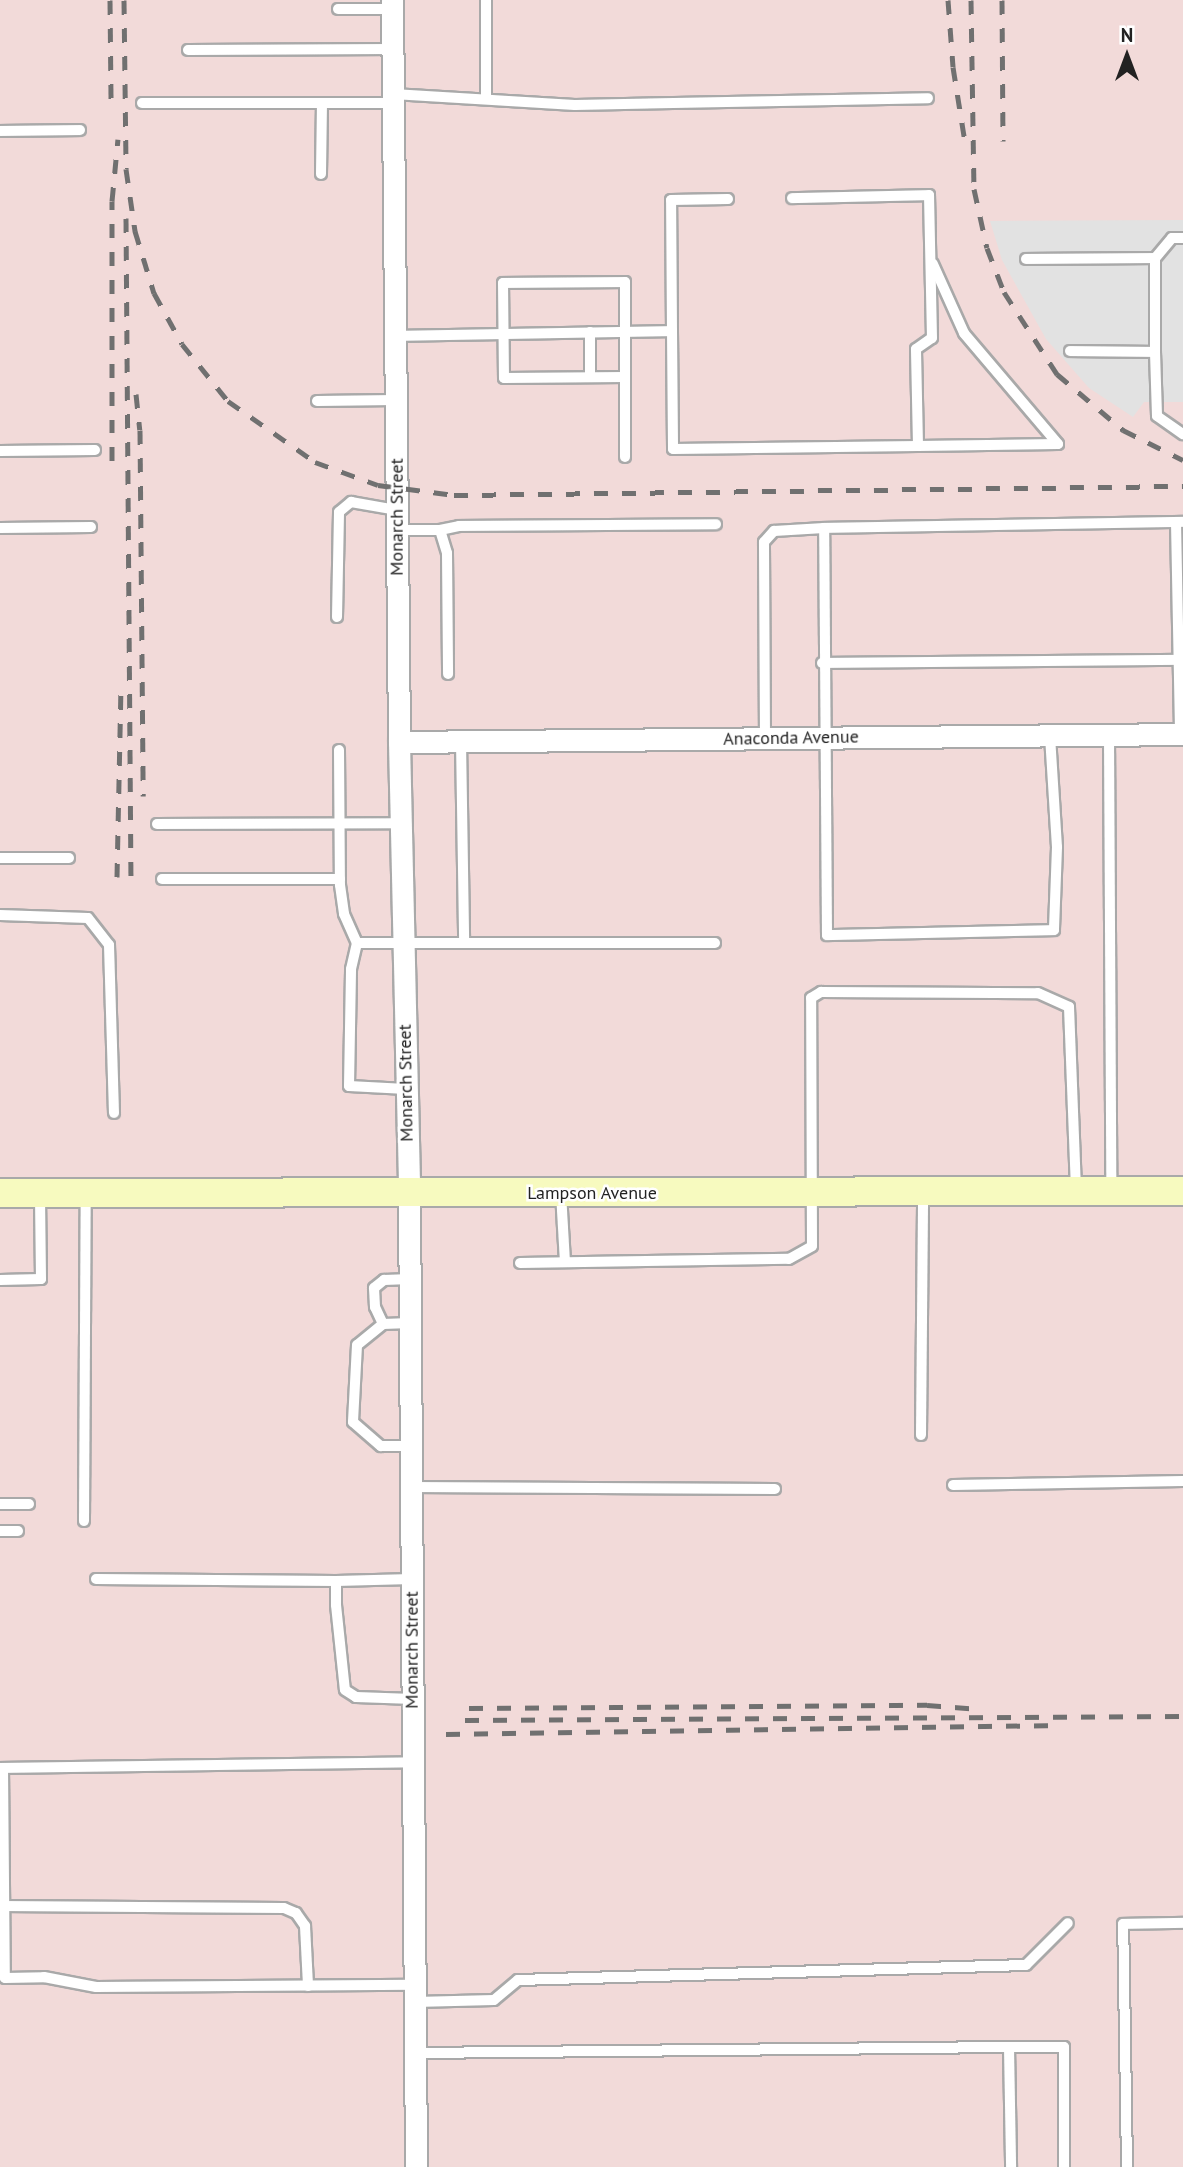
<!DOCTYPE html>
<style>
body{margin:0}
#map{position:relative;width:1183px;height:2167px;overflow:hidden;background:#f2efe9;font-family:"PT Sans",sans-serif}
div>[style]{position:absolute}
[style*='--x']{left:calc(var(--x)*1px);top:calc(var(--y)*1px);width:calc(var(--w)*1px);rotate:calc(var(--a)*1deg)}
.commercial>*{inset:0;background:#f2dad9;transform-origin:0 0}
.parking>*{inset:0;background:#e2e2e2}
.roads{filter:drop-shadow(2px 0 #a9a9a9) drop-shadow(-2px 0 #a9a9a9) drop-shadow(0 2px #a9a9a9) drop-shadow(0 -2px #a9a9a9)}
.lane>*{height:10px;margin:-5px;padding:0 5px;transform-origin:5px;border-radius:5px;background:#fff}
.street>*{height:21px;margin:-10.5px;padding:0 10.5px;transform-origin:10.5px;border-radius:10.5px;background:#fff}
.secondary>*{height:28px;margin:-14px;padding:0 14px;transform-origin:14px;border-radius:14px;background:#f7fabf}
.rail>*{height:5px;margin-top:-2.5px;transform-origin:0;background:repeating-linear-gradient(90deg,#707070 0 14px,transparent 0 28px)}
span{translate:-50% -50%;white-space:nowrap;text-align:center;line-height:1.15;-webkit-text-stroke:5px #fff;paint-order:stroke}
.street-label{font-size:18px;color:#222}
.north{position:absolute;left:1092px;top:21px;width:70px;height:70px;-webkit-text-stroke:5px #fff;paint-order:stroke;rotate:0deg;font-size:19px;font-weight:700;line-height:28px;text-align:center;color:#222}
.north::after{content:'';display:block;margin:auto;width:24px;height:32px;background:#222;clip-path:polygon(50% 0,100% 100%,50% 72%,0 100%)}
</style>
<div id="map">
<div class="commercial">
<i style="left:0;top:0;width:1183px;height:2167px"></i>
</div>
<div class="parking">
<i style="clip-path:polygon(1183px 220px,1183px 402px,1144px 402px,1133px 417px,1089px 388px,1046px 339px,1002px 260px,990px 221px)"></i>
</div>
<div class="roads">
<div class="lane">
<i style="--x:338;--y:9;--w:54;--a:0"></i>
<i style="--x:188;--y:50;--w:205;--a:-0.3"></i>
<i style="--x:393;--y:94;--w:182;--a:3.5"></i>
<i style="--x:575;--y:105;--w:353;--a:-1.1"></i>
<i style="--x:486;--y:97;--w:97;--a:-90"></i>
<i style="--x:142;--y:103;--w:180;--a:0"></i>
<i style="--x:0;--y:131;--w:80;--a:-0.7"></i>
<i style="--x:321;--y:174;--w:71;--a:-89.2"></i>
<i style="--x:322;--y:103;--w:71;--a:0"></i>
<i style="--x:1183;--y:238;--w:11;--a:180"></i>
<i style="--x:1172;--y:238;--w:26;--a:130"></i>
<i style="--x:1155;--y:258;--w:94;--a:90"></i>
<i style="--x:1155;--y:352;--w:64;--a:88.2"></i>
<i style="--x:1157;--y:416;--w:32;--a:35"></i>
<i style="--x:1026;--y:259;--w:129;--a:-0.4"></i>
<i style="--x:625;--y:282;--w:95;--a:90"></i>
<i style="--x:625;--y:377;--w:121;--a:179.5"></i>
<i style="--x:504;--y:378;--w:95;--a:-90.6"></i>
<i style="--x:503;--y:283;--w:122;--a:-0.5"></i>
<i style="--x:672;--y:331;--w:131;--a:-90.4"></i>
<i style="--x:671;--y:200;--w:57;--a:-1"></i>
<i style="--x:590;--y:332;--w:45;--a:90"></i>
<i style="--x:396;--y:336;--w:276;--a:-1"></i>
<i style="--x:672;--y:331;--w:118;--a:89.5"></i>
<i style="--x:673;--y:449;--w:245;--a:-0.7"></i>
<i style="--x:918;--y:446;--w:97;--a:-91.2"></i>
<i style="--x:916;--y:349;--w:19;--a:-35"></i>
<i style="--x:932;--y:338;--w:143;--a:-91.2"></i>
<i style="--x:929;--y:195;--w:137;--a:178.7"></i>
<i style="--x:1070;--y:351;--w:85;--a:0.7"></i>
<i style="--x:625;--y:377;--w:80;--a:90"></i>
<i style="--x:317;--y:401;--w:79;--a:-0.7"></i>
<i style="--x:918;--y:446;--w:140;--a:-0.8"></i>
<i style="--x:1058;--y:444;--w:145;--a:-130.3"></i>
<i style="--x:964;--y:333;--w:76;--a:-114.2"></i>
<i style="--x:0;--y:451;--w:95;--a:-0.6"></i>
<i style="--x:1176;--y:522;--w:212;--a:88.9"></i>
<i style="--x:0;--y:528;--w:91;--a:-0.6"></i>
<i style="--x:397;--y:530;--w:43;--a:0"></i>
<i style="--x:440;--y:530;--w:24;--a:73"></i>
<i style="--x:447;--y:553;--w:121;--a:89.5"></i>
<i style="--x:440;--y:530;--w:19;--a:-12"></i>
<i style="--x:459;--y:526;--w:257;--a:-0.4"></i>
<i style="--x:337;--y:617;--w:105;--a:-88.9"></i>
<i style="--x:339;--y:512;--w:16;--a:-40"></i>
<i style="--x:351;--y:502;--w:47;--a:9.9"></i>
<i style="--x:822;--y:663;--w:361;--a:-0.5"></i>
<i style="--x:1109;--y:735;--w:456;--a:89.7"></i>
<i style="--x:1050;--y:736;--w:111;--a:86.4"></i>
<i style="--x:1057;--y:847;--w:83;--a:92.1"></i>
<i style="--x:1054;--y:930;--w:227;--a:178.7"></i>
<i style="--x:827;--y:935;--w:407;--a:-90.4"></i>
<i style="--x:824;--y:528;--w:359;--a:-1"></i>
<i style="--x:765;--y:738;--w:196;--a:-90.3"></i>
<i style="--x:764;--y:542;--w:15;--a:-48"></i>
<i style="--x:774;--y:531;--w:50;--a:-3.4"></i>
<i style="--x:461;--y:741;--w:199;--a:89.1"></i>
<i style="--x:339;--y:750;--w:135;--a:89.6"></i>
<i style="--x:340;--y:885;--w:29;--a:82"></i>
<i style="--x:344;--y:914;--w:32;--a:66"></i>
<i style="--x:157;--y:824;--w:243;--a:-0.2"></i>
<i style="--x:0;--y:858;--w:69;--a:0"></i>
<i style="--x:162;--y:879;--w:178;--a:0"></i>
<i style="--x:0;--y:915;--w:88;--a:2"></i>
<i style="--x:88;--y:918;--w:34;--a:52"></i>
<i style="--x:109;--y:945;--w:168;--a:88.3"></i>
<i style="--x:406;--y:1089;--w:57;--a:-177"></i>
<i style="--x:349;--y:1086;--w:117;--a:-89"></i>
<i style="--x:351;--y:969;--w:27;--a:-77"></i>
<i style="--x:357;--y:943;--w:358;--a:0"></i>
<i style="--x:561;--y:1193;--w:69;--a:86.7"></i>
<i style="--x:520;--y:1263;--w:269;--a:-0.9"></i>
<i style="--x:789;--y:1259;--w:26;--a:-29"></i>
<i style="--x:812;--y:1246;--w:248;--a:-90.2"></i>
<i style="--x:811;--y:998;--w:12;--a:-31"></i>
<i style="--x:821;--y:992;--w:217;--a:0.3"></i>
<i style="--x:1038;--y:993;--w:34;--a:24"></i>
<i style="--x:1069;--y:1007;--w:182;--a:87.8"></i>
<i style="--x:0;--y:1280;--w:41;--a:-1.4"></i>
<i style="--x:41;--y:1279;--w:86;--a:-90.7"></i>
<i style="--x:410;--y:1323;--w:27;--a:178"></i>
<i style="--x:383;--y:1324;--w:33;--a:141"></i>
<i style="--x:357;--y:1345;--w:77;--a:93"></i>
<i style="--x:353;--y:1422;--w:37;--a:41"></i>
<i style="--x:381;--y:1446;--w:30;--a:0"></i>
<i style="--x:383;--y:1324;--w:19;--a:-115"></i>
<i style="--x:375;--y:1307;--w:19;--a:-93"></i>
<i style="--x:374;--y:1288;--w:13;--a:-39"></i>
<i style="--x:384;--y:1280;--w:26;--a:-2"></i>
<i style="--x:921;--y:1435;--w:243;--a:-89.5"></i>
<i style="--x:953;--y:1485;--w:230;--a:-1"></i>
<i style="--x:411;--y:1487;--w:364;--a:0.3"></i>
<i style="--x:0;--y:1504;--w:29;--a:0"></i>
<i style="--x:84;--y:1521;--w:328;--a:-89.7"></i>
<i style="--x:0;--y:1531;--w:18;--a:0"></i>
<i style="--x:96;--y:1579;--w:240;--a:0.5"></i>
<i style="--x:412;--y:1579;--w:76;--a:178.5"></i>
<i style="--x:336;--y:1581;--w:24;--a:90"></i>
<i style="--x:336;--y:1605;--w:85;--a:84"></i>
<i style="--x:345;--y:1690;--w:13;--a:32"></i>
<i style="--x:356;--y:1697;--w:57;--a:2"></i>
<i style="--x:0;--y:1768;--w:413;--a:-0.8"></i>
<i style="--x:3;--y:1768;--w:210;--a:89.5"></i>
<i style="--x:5;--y:1978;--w:39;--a:-1"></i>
<i style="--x:44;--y:1977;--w:53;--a:10.9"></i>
<i style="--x:96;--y:1987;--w:319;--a:-0.4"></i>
<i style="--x:0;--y:1906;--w:284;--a:0.4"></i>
<i style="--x:284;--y:1908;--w:13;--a:23"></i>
<i style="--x:296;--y:1913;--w:16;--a:55"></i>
<i style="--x:305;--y:1926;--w:60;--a:87.1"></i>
<i style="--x:415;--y:2002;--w:79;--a:-1.5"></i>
<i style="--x:494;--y:2000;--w:31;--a:-40"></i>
<i style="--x:518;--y:1980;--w:508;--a:-1.69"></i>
<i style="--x:1026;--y:1965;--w:59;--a:-45"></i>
<i style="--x:1009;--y:2047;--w:55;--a:0"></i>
<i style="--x:1064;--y:2047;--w:120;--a:90"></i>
<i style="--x:415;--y:2053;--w:594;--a:-0.58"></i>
<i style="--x:1009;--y:2047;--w:120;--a:89"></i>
<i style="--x:1127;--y:2167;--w:243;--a:-90.9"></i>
<i style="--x:1123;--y:1924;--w:60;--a:-1"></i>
</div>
<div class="street">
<i style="--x:392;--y:0;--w:742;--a:89.46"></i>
<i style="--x:399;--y:742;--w:452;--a:88.7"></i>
<i style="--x:409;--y:1194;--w:973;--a:89.59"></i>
<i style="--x:399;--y:742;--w:784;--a:-0.58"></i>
</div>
<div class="secondary">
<i style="--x:0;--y:1193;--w:1183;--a:-0.1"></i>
</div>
</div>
<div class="rail">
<i style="--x:110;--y:0;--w:101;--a:89.4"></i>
<i style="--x:124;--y:0;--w:169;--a:89.3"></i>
<i style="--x:126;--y:169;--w:63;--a:81.7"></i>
<i style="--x:135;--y:231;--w:65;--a:73"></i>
<i style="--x:154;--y:293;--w:58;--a:61.2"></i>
<i style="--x:182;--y:344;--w:73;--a:51.1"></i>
<i style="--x:228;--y:401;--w:106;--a:35"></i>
<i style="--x:315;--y:462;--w:67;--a:20.1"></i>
<i style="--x:378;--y:485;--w:77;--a:7.5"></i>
<i style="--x:454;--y:495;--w:729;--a:-0.71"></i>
<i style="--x:948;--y:0;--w:67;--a:85.7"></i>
<i style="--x:953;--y:67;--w:76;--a:80.9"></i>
<i style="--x:971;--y:0;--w:189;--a:89.1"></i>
<i style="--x:974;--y:189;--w:60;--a:77.6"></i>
<i style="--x:987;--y:248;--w:47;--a:68.9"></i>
<i style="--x:1004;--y:292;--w:98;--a:57.1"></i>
<i style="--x:1057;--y:374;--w:87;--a:40.3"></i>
<i style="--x:1123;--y:430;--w:67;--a:26.6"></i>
<i style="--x:1002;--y:0;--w:141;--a:89.6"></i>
<i style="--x:126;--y:218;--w:660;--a:89.57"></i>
<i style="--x:136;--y:394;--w:36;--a:84"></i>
<i style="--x:140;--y:430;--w:366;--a:89.5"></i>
<i style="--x:112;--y:461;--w:260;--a:-90"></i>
<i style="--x:112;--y:201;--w:62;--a:-84.5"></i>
<i style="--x:117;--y:877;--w:189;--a:-88.8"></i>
<i style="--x:469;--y:1708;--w:458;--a:-0.4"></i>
<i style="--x:927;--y:1705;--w:53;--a:4.3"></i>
<i style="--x:465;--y:1720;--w:718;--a:-0.32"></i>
<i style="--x:446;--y:1734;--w:616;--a:-0.84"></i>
</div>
<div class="street-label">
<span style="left:397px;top:517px;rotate:-90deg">Monarch Street</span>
<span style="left:791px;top:738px;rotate:-1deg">Anaconda Avenue</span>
<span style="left:406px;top:1083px;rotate:-91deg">Monarch Street</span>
<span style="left:592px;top:1193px">Lampson Avenue</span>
<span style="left:412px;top:1650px;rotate:-90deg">Monarch Street</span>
</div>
<div class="north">N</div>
</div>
